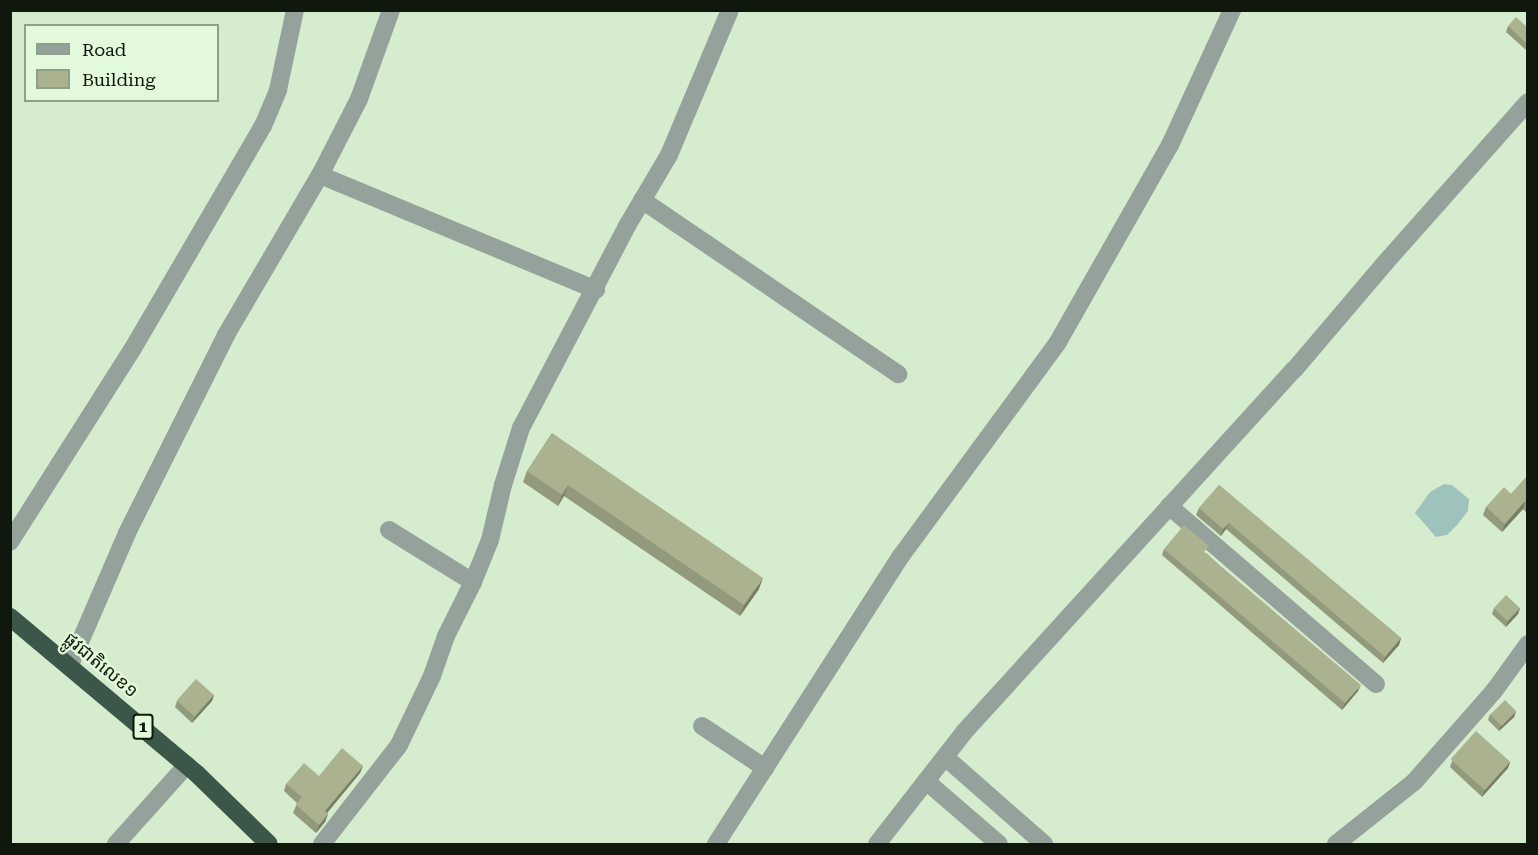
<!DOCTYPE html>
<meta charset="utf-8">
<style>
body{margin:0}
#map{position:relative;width:1538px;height:855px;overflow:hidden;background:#d5edce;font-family:"Roboto Serif","Noto Sans Khmer",serif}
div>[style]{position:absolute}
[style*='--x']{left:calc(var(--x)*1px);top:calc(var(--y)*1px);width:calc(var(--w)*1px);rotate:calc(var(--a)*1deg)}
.water>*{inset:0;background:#9ec2bc}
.minor>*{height:18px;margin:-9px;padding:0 9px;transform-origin:9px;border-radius:9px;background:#95a29b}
.highway>*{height:18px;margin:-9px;padding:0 9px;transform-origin:9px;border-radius:9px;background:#3c5749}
.wall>*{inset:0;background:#93997c}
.shaded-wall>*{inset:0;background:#787d65}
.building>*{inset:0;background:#abb290;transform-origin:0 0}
span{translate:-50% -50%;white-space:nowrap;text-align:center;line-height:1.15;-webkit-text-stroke:4.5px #e2fadb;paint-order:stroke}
.shield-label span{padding:2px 4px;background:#e2fadb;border:2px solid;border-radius:4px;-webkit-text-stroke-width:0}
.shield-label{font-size:16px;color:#10180d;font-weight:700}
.street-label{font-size:18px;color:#10180d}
.frame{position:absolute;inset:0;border:12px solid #10180d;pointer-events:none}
.legend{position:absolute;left:24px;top:24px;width:195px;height:78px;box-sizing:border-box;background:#e2fadb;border:2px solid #8ea089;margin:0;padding:8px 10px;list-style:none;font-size:18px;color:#10180d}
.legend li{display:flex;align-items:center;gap:12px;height:30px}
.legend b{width:30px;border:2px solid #8ea089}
</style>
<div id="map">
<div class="water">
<i style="clip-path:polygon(1444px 484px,1452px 485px,1469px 499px,1468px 511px,1457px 525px,1447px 535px,1436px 537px,1415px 513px,1430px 492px)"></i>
</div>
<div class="minor">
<i style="--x:320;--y:175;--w:299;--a:22.6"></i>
<i style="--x:642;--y:200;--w:310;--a:34.2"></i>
<i style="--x:1169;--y:506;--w:273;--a:40.7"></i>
<i style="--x:389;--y:530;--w:99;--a:31.8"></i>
<i style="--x:10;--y:542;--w:227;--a:-57.6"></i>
<i style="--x:132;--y:350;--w:259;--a:-59.7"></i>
<i style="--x:263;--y:126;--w:39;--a:-67"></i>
<i style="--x:278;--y:90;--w:82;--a:-78"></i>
<i style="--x:70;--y:665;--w:144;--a:-66.6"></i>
<i style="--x:127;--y:533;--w:221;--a:-63.4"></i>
<i style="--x:226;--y:335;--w:186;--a:-59.6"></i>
<i style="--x:320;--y:175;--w:85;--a:-62.8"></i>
<i style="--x:359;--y:99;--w:95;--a:-70.2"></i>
<i style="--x:702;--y:726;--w:76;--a:33.7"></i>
<i style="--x:945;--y:757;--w:132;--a:41.3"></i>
<i style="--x:926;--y:781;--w:96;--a:40.8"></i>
<i style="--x:116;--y:844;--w:106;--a:-48.1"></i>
<i style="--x:322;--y:844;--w:125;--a:-52.1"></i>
<i style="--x:399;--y:745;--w:76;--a:-64.4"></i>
<i style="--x:432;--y:676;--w:42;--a:-70.7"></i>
<i style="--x:446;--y:636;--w:60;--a:-63.4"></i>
<i style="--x:473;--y:582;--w:45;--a:-68"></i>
<i style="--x:490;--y:540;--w:57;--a:-76.7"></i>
<i style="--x:503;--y:485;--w:60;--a:-72.5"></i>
<i style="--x:521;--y:428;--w:228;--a:-62.3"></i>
<i style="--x:627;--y:226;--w:82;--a:-59.4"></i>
<i style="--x:669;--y:155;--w:157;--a:-67.2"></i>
<i style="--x:716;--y:844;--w:342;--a:-57.3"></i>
<i style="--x:901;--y:556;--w:265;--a:-53.7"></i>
<i style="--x:1058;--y:342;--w:227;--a:-60.4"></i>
<i style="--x:1170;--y:145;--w:149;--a:-65.3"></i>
<i style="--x:877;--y:844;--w:143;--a:-52.1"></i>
<i style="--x:965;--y:731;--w:488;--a:-47.7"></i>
<i style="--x:1294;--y:370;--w:140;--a:-49.6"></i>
<i style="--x:1385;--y:263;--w:215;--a:-48.4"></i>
<i style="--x:1336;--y:844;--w:100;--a:-38.5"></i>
<i style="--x:1414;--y:782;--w:121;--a:-48.7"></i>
<i style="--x:1494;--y:691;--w:58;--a:-54.1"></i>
</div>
<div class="highway">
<i style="--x:10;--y:617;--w:244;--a:40"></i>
<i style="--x:197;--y:774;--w:100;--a:44.2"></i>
</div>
<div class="wall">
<i style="clip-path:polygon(1508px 26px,1527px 27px,1527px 51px,1506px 32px)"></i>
<i style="clip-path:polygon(552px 433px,759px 589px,740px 616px,564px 496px,558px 506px,523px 482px,527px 471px)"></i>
<i style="clip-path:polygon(1527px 476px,1527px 513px,1523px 509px,1502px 532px,1483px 515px,1486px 507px,1511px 494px)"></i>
<i style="clip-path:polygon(1219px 485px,1401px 638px,1399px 645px,1383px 663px,1226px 529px,1221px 536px,1196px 515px,1199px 508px)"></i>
<i style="clip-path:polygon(1164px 549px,1206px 553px,1358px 691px,1342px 710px,1162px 555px)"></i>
<i style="clip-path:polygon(1494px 608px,1520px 608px,1518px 614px,1506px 627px,1492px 614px)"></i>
<i style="clip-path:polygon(214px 695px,212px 701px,192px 723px,175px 707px,177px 701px)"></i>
<i style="clip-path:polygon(1516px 711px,1514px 717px,1499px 731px,1488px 720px,1490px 714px)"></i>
<i style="clip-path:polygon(1452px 761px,1510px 762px,1508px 768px,1482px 797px,1450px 767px)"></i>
<i style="clip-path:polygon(363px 766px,360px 773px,327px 813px,328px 814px,325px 822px,316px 833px,293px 813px,297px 803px,284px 791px,286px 784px)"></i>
</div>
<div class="shaded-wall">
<i style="clip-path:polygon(568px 485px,564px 496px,558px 506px,562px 495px)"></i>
<i style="clip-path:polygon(1525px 501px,1523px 509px,1502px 532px,1505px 524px)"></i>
<i style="clip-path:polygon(1229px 523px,1226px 529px,1221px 536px,1223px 529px)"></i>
<i style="clip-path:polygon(763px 578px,759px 589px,740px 616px,744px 605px)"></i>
<i style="clip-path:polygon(1520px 608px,1518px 614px,1506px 627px,1508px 621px)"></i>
<i style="clip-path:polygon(1401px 638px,1399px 645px,1383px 663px,1385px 657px)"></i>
<i style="clip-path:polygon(1361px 685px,1358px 691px,1342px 710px,1345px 703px)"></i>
<i style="clip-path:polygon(214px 695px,212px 701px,192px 723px,195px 717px)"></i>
<i style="clip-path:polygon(1516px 711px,1514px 717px,1499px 731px,1501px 725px)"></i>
<i style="clip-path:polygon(1510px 762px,1508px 768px,1482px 797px,1484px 791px)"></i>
<i style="clip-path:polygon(363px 766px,360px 773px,322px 819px,325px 811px)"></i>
<i style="clip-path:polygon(328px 814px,325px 822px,316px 833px,319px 825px)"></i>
</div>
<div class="building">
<i style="clip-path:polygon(1516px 17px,1527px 27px,1527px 44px,1508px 26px)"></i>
<i style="clip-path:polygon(552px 433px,763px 578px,744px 605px,568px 485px,562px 495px,527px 471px)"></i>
<i style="clip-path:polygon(1527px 476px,1527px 503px,1525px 501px,1505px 524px,1486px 507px,1504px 487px,1511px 494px)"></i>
<i style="clip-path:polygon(1219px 485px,1401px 638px,1385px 657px,1229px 523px,1223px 529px,1199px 508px)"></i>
<i style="clip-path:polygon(1184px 525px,1209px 546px,1204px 552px,1361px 685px,1345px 703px,1164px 549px)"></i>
<i style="left:1506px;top:595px;width:19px;height:18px;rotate:43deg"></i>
<i style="left:196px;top:679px;width:24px;height:29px;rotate:42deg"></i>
<i style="left:1505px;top:700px;width:16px;height:21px;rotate:45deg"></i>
<i style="left:1476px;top:731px;width:46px;height:38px;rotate:42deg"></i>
<i style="clip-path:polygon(342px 748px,363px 766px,325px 811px,328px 814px,319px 825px,296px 805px,302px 797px,286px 784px,304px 763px,319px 776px)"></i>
</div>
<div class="shield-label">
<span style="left:143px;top:727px">1</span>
</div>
<div class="street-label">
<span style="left:101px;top:665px;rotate:40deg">ផ្លូវជាតិលេខ១</span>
</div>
<div class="frame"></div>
<ul class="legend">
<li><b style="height:8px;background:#95a29b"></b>Road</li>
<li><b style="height:16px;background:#abb290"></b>Building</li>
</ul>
</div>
